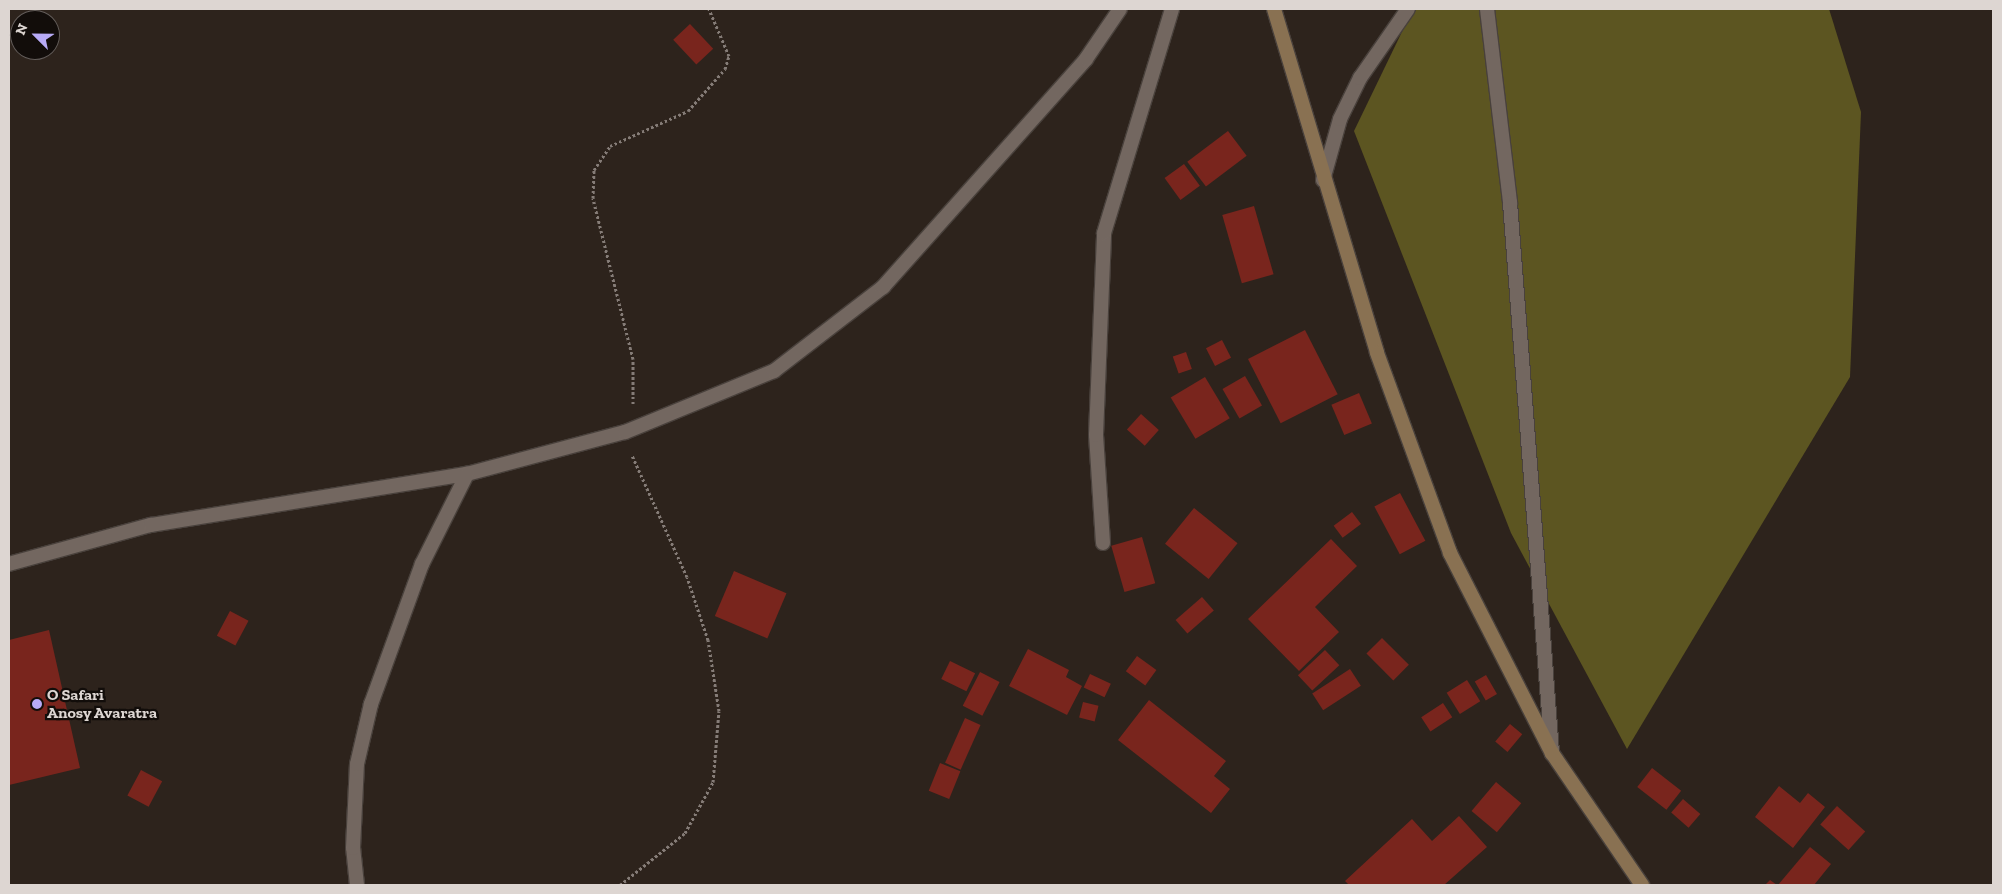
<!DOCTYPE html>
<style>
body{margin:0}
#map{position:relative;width:2002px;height:894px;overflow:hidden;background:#2d231c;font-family:"Zilla Slab",serif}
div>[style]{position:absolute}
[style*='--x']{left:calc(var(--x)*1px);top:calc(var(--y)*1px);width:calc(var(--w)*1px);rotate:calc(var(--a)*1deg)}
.forest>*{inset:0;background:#5c5521}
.building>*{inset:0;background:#79251d;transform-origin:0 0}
.path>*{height:3px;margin-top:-1.5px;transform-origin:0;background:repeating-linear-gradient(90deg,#857c77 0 2.5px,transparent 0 5px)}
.roads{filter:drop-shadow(1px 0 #49413c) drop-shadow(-1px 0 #49413c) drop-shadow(0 1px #49413c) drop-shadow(0 -1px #49413c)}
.minor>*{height:14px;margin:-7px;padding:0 7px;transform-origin:7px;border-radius:7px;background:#736760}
.secondary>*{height:14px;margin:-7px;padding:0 7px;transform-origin:7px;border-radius:7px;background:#897152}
.dots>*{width:14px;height:14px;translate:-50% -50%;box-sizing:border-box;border:2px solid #120d0a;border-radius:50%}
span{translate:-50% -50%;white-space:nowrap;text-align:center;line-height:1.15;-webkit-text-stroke:4.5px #120d0a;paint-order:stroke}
.poi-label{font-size:16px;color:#ddd6d2;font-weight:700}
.left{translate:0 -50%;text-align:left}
.frame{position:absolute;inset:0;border:10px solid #ddd6d2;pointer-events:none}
.north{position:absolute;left:10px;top:10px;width:50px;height:50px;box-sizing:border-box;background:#120d0a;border:1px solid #635d5a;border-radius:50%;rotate:293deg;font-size:14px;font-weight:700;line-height:20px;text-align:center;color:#ddd6d2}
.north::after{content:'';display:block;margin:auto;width:18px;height:22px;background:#b8abf7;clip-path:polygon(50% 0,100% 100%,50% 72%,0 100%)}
</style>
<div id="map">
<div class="forest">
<i style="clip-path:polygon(1413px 9px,1829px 9px,1861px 112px,1850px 377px,1627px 749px,1511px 533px,1354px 131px)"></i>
</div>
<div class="building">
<i style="left:690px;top:24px;width:34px;height:23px;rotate:47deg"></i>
<i style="left:1228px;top:131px;width:31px;height:51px;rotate:53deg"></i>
<i style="left:1184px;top:164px;width:27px;height:24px;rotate:54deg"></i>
<i style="left:1254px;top:206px;width:71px;height:33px;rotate:74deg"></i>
<i style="left:1305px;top:330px;width:72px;height:64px;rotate:63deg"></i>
<i style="left:1222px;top:340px;width:20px;height:18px;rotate:63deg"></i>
<i style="left:1186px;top:352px;width:18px;height:14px;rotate:71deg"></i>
<i style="left:1245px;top:376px;width:34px;height:26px;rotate:60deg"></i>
<i style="left:1205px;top:377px;width:48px;height:40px;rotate:59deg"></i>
<i style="left:1359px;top:393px;width:33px;height:30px;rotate:67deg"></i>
<i style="left:1141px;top:414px;width:24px;height:21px;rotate:42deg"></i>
<i style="left:1400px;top:493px;width:54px;height:29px;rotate:62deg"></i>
<i style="left:1194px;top:508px;width:56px;height:46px;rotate:39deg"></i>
<i style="left:1352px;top:512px;width:15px;height:23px;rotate:53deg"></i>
<i style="left:1142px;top:537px;width:48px;height:32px;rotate:74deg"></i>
<i style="clip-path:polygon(1331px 539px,1357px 566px,1315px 607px,1339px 632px,1299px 671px,1248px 619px)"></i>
<i style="left:734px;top:571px;width:57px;height:49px;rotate:23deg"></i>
<i style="left:1202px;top:597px;width:18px;height:35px;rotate:49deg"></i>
<i style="left:230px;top:611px;width:21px;height:28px;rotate:28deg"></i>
<i style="clip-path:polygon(49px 630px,80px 768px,9px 785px,9px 640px)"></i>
<i style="left:1382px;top:638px;width:38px;height:22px;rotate:45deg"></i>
<i style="clip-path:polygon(1028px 649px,1069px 670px,1066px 677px,1082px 686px,1067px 715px,1009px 686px)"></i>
<i style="left:1325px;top:650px;width:21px;height:37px;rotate:47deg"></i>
<i style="left:1137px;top:656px;width:24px;height:19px;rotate:36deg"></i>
<i style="left:950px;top:661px;width:28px;height:20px;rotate:26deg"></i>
<i style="left:1350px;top:669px;width:20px;height:45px;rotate:57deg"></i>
<i style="left:980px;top:672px;width:22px;height:38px;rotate:27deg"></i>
<i style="left:1090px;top:674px;width:23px;height:15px;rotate:25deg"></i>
<i style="left:1486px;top:675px;width:22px;height:13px;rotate:60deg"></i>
<i style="left:1467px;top:680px;width:25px;height:24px;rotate:58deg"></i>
<i style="clip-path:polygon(1149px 700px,1226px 761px,1214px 776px,1230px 789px,1211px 813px,1118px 740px)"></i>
<i style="left:1083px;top:702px;width:16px;height:16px;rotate:14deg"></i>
<i style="left:1443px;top:703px;width:17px;height:26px;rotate:57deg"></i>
<i style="left:965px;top:718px;width:17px;height:49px;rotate:24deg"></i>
<i style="left:1510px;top:724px;width:16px;height:23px;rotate:40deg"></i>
<i style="left:940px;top:763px;width:22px;height:30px;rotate:22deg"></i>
<i style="left:1652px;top:768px;width:37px;height:24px;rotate:38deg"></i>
<i style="left:141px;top:770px;width:24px;height:29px;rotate:28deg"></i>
<i style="left:1496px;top:782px;width:33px;height:38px;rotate:40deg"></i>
<i style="clip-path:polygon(1779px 786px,1800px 803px,1808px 793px,1825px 807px,1793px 848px,1755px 817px)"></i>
<i style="left:1683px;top:799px;width:23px;height:18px;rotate:41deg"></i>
<i style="left:1837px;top:806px;width:38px;height:25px;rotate:42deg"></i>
<i style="clip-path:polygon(1459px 816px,1487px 847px,1444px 885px,1349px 885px,1345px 881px,1412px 819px,1432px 841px)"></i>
<i style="clip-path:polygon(1810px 847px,1831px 864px,1814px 885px,1778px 885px)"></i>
<i style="clip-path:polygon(1770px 880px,1777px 885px,1765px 885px)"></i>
</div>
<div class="path">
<i style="--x:633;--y:404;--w:45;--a:-90"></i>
<i style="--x:633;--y:359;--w:166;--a:-104"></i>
<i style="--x:593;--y:198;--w:28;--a:-88"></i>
<i style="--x:594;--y:170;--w:29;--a:-56"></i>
<i style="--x:610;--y:146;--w:85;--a:-24.2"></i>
<i style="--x:688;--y:111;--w:56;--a:-48.6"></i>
<i style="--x:725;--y:69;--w:14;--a:-73"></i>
<i style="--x:729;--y:56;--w:51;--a:-113.1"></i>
<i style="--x:620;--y:885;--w:83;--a:-38.7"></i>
<i style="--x:685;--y:833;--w:58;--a:-61.2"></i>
<i style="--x:713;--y:782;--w:71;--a:-85.2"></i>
<i style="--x:719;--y:711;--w:72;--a:-98.8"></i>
<i style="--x:708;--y:640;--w:66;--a:-108.4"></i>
<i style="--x:687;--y:577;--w:134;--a:-114.3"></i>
</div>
<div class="roads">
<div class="minor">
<i style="--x:1487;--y:9;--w:195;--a:83.2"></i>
<i style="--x:1510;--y:203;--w:552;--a:85.63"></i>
<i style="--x:1323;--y:180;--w:63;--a:-74.4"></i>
<i style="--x:1340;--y:119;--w:46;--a:-64"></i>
<i style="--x:1360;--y:78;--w:84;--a:-55.2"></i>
<i style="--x:1103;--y:543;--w:108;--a:-93.7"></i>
<i style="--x:1096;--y:435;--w:202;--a:-87.7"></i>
<i style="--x:1104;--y:233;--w:234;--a:-73.1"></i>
<i style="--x:9;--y:564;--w:147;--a:-15.4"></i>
<i style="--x:151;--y:525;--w:320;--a:-9.2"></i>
<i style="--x:467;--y:474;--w:163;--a:-14.9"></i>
<i style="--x:625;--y:432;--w:161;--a:-22.3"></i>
<i style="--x:774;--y:371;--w:138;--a:-37.6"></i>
<i style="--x:883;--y:287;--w:305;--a:-48.3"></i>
<i style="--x:1086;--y:59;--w:60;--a:-55.8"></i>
<i style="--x:357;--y:885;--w:37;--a:-96"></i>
<i style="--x:353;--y:848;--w:84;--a:-87.3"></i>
<i style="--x:357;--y:764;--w:62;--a:-76.9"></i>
<i style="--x:371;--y:704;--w:149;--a:-70"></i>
<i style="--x:422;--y:564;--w:101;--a:-63.4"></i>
</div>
<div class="secondary">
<i style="--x:1274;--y:9;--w:359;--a:73.3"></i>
<i style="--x:1377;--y:353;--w:213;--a:69.9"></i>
<i style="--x:1450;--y:553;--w:225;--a:63"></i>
<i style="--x:1552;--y:753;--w:160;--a:55.7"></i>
</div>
</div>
<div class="dots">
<i style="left:37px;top:704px;background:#b8abf7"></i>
</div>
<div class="poi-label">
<span class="left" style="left:47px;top:704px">O Safari<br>Anosy Avaratra</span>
</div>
<div class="frame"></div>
<div class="north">N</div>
</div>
